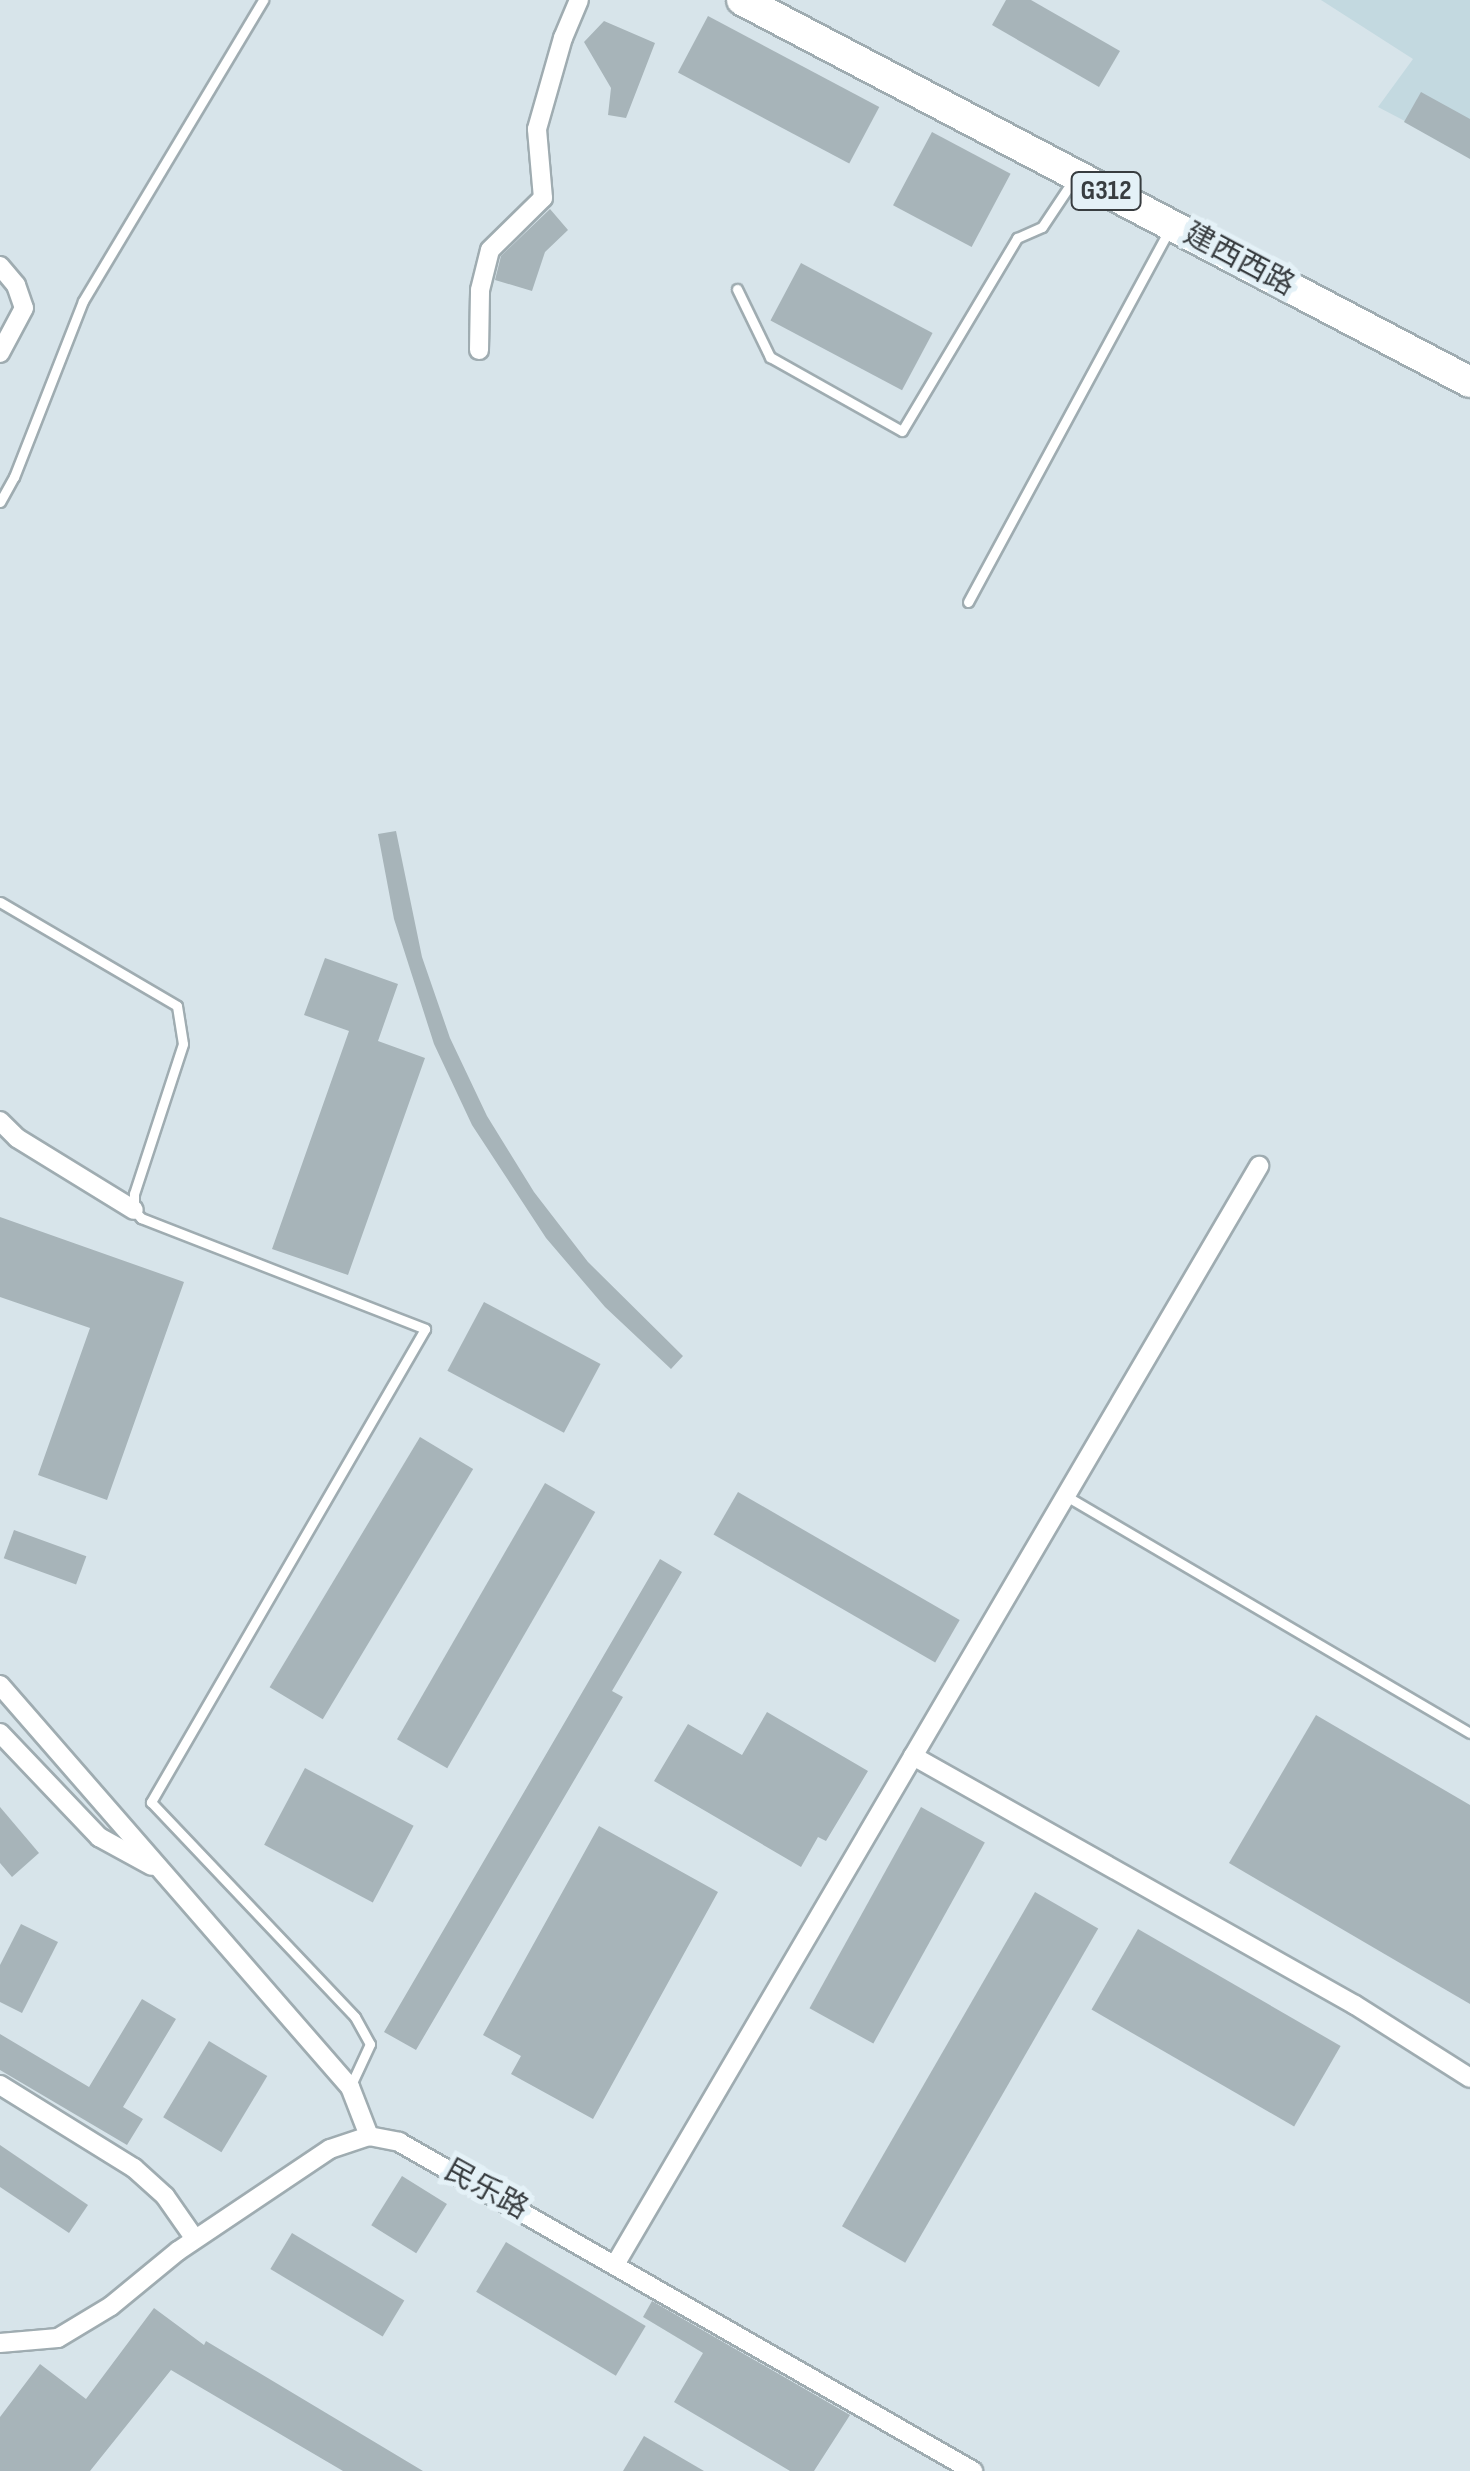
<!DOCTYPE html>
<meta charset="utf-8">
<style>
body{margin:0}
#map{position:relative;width:1470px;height:2471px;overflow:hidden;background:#d7e4ea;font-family:"Sofia Sans Condensed","Noto Sans SC",sans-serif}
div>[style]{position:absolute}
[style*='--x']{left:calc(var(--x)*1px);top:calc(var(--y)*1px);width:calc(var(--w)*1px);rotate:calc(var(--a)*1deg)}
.built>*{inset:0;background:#c3d9e0}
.building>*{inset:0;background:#a7b4b9;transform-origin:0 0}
.roads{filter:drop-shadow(2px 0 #9facb1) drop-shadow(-2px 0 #9facb1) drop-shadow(0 2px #9facb1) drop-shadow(0 -2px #9facb1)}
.lane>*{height:9px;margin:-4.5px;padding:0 4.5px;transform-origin:4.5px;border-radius:4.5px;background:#fff}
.street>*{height:18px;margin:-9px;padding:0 9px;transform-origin:9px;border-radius:9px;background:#fff}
.highway>*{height:30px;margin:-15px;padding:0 15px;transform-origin:15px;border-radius:15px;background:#fff}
span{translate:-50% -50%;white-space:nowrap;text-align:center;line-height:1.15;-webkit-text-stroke:10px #e4f1f7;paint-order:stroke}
.shield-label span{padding:2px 8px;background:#e4f1f7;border:2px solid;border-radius:8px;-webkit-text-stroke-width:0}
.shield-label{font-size:28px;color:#383d40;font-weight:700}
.street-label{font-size:30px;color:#383d40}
</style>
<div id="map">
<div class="built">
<i style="clip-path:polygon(1321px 0,1470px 0,1470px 155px,1378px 107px,1413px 59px)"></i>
</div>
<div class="building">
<i style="clip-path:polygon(1006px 0,1031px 0,1120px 51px,1099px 87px,992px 25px)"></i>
<i style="left:708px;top:16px;width:194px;height:64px;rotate:28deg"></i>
<i style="clip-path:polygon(604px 21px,655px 43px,626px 118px,608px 115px,611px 88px,584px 42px)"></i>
<i style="clip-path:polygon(1421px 92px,1470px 119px,1470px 159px,1404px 122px)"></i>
<i style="left:932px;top:132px;width:89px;height:83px;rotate:28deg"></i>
<i style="clip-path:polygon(550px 209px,568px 230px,545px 252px,532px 291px,495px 280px,501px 256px)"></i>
<i style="left:801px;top:263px;width:149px;height:65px;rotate:28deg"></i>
<i style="clip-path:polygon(396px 831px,422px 957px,450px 1038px,487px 1116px,534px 1192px,588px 1262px,683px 1356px,671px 1369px,605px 1307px,546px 1238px,472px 1125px,434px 1044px,394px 919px,378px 834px)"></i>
<i style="clip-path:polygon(325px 958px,398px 984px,378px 1041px,425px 1058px,348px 1275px,272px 1249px,349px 1031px,304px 1015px)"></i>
<i style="clip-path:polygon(0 1217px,184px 1282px,107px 1500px,38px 1475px,90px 1328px,0 1297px)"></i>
<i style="left:484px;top:1302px;width:132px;height:78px;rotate:28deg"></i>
<i style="left:420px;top:1437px;width:62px;height:292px;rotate:31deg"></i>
<i style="left:545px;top:1483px;width:58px;height:296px;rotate:30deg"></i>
<i style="left:738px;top:1492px;width:256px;height:49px;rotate:30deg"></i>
<i style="left:14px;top:1530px;width:77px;height:30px;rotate:20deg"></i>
<i style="clip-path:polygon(660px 1559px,682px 1572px,612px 1691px,623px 1697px,416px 2050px,384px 2032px)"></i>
<i style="clip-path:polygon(767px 1712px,868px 1771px,826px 1841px,818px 1837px,801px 1867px,654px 1781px,688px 1724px,742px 1755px)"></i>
<i style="clip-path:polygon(1316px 1715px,1470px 1805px,1470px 2004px,1229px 1863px)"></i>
<i style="left:305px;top:1768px;width:123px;height:87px;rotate:28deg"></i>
<i style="clip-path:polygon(0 1807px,39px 1853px,12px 1877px,0 1863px)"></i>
<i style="left:921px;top:1807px;width:73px;height:230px;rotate:29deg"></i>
<i style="clip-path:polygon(599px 1826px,718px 1892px,593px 2119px,511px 2074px,521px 2056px,483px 2035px)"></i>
<i style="left:1035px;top:1892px;width:73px;height:386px;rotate:30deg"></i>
<i style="clip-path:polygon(21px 1924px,58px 1942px,22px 2013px,0 2002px,0 1965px)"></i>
<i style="left:1138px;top:1929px;width:234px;height:93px;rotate:30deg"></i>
<i style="clip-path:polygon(142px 1999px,176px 2019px,123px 2107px,143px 2119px,127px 2145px,0 2070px,0 2034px,89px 2087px)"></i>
<i style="left:209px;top:2041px;width:68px;height:89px;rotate:31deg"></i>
<i style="clip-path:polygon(0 2145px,88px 2205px,69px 2233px,0 2187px)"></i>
<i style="left:402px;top:2176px;width:53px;height:58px;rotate:32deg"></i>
<i style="left:292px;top:2233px;width:131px;height:42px;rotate:31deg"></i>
<i style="left:506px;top:2242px;width:163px;height:58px;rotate:31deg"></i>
<i style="clip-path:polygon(652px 2301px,850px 2415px,814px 2471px,790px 2471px,674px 2402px,703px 2353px,643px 2317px)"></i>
<i style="clip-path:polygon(154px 2308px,204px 2345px,206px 2341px,423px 2471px,343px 2471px,171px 2370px,90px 2471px,0 2471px,0 2417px,40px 2364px,86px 2399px)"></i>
<i style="clip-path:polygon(644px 2436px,704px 2471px,623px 2471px)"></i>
</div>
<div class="roads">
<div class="lane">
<i style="--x:737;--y:289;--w:76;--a:64.1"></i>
<i style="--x:770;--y:357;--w:151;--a:29.3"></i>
<i style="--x:902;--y:431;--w:225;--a:-59.2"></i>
<i style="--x:1017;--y:238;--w:27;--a:-24"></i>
<i style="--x:1042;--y:227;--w:58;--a:-56.3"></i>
<i style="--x:0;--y:502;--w:29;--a:-61"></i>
<i style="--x:14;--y:477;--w:189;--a:-68.6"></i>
<i style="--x:83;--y:301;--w:351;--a:-59.1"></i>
<i style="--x:968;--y:602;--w:421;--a:-61.6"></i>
<i style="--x:0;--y:902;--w:205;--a:30.4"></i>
<i style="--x:177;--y:1006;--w:38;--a:81"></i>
<i style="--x:183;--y:1044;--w:158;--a:108.1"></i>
<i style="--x:134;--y:1194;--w:16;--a:90"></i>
<i style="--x:134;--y:1210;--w:11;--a:49"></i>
<i style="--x:141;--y:1218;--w:305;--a:21.3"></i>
<i style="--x:425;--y:1329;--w:547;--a:120.08"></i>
<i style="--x:151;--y:1802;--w:296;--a:46.5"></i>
<i style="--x:355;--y:2017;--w:31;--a:61"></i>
<i style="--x:370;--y:2044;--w:47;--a:114.9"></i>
<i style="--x:1066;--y:1496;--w:468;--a:30.4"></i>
</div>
<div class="street">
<i style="--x:0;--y:266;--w:25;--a:50"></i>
<i style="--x:16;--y:285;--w:24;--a:71"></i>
<i style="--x:24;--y:308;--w:51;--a:118.1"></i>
<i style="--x:479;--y:350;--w:60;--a:-89"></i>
<i style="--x:480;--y:290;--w:41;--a:-76"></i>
<i style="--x:490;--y:250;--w:74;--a:-44.5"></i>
<i style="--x:543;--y:198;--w:69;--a:-95"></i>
<i style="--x:537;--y:129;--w:95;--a:-74.1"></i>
<i style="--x:563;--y:38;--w:41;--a:-67.2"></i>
<i style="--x:0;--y:1121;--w:24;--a:45"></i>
<i style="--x:17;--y:1138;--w:137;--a:31.6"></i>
<i style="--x:0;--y:1685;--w:533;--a:48.96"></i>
<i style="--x:350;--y:2087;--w:53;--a:68.8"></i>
<i style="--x:0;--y:1733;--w:144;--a:46.4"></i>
<i style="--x:99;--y:1837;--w:60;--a:28.7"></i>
<i style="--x:913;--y:1756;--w:507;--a:29.39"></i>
<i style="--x:1355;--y:2005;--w:136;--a:32.4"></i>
<i style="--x:0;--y:2085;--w:158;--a:31.8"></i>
<i style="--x:134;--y:2168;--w:42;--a:42.1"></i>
<i style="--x:165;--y:2196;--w:52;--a:55.1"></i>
<i style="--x:616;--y:2263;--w:1272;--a:-59.62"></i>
<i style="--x:0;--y:2343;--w:58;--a:-4.9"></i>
<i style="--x:58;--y:2338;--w:62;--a:-31.1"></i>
<i style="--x:111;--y:2306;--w:87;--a:-39.4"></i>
<i style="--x:178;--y:2251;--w:183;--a:-33.9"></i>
<i style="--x:330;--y:2149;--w:41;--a:-18.4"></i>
<i style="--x:369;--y:2136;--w:31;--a:11"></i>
<i style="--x:399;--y:2142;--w:662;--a:29.82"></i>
</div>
<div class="highway">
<i style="--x:742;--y:0;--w:822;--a:27.69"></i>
</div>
</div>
<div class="shield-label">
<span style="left:1106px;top:191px">G312</span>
</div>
<div class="street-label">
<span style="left:1239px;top:260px;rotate:28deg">建西西路</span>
<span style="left:486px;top:2190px;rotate:29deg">民乐路</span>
</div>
</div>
